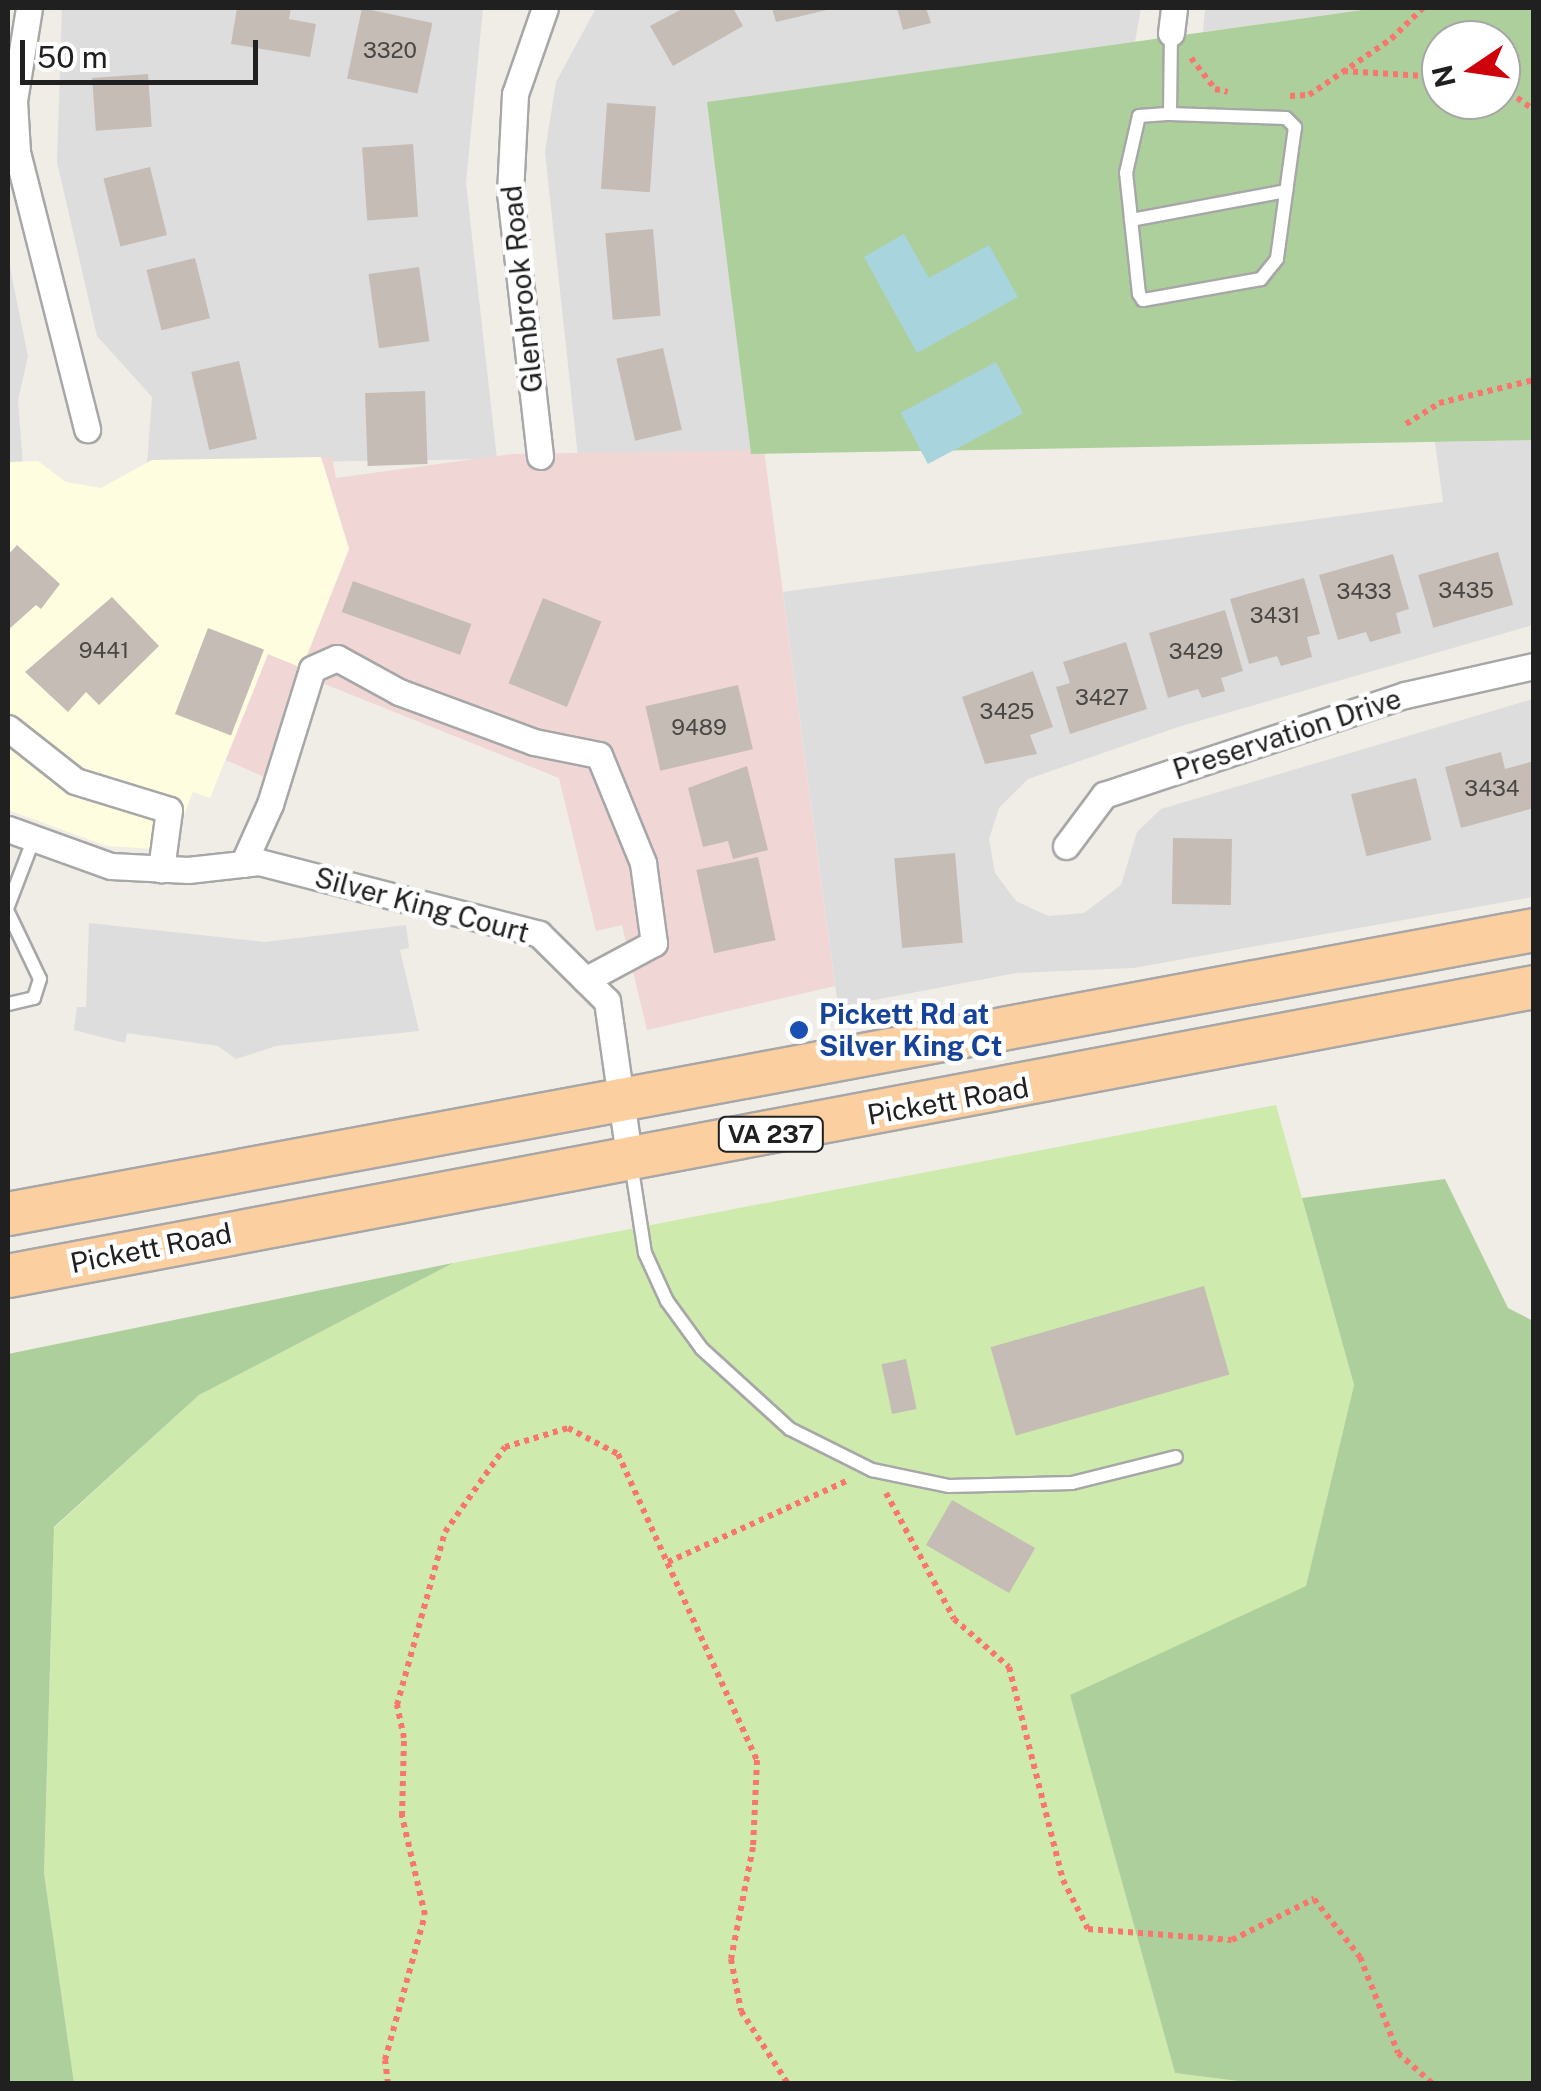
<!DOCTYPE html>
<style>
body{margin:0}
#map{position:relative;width:1541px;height:2091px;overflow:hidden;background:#f0ece6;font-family:"Public Sans",sans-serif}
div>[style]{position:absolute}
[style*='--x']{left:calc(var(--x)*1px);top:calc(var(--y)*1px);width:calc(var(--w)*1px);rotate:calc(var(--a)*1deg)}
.residential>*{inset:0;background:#dedddd}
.commercial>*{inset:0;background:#f1d6d6}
.education>*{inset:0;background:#fffde0}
.grass>*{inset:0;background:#ceeaac}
.forest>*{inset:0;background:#adcf9b}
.water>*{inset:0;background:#a7d4dd;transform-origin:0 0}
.building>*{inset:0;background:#c5bcb5;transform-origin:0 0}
.path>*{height:6px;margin-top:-3px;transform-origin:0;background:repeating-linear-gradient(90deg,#f9766e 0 5px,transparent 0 10px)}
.roads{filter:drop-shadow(2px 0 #a7a7a7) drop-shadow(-2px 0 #a7a7a7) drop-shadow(0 2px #a7a7a7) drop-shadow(0 -2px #a7a7a7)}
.lane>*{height:12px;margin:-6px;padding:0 6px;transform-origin:6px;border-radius:6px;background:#fff}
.street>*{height:25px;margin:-12.5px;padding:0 12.5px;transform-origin:12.5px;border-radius:12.5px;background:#fff}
.primary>*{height:42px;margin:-21px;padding:0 21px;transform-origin:21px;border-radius:21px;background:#fbcfa0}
.dots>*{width:28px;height:28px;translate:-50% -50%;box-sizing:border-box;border:5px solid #fff;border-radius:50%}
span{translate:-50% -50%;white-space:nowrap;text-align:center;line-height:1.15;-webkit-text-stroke:9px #fff;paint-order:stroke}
.number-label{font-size:22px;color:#494745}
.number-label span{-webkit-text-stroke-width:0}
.shield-label span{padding:2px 8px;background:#fff;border:2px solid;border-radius:8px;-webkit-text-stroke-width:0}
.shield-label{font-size:25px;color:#202020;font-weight:700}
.street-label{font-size:28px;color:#202020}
.transit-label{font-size:28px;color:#164399;font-weight:700}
.left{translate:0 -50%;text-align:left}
.frame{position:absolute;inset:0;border:10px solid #202020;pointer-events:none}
.north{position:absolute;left:1421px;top:20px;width:100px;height:100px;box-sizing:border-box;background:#fff;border:2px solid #a6a6a6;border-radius:50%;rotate:257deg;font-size:28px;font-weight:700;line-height:40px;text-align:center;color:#202020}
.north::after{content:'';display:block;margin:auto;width:35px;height:45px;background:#ce010b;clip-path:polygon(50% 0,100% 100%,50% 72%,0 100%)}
.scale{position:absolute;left:20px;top:40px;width:238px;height:45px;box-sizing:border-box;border:5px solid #202020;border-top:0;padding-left:12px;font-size:30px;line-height:35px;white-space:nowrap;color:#202020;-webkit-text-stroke:8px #fff;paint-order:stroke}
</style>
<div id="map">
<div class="residential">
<i style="clip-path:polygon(62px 8px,483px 8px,466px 183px,497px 459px,147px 464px,152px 397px,97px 336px,57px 162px)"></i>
<i style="clip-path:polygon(596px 8px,1141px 8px,1135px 42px,708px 102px,751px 454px,578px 457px,545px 152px,556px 82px)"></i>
<i style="clip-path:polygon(1205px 8px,1376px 8px,1203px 32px)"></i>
<i style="clip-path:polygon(8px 258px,28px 356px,18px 400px,23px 466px,8px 467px)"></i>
<i style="clip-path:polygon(1533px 440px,1533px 625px,1178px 727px,1028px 779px,999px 808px,989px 839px,995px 873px,1016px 901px,1048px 916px,1084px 913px,1121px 885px,1137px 832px,1161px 809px,1533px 699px,1533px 897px,1133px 968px,1016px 973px,838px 1007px,783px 592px,1443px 502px,1435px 442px)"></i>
<i style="clip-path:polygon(89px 923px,265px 942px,406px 925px,409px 948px,400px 950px,419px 1031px,276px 1046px,236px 1059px,218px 1046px,127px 1033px,125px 1043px,74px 1030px,77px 1007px,86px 1007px)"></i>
</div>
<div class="commercial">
<i style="clip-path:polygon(764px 450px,835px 986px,647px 1030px,622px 925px,596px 931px,559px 778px,312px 679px,271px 780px,226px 760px,268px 654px,301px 667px,349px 549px,321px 457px,332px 457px,336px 478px,512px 454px)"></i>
</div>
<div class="education">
<i style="clip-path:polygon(321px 457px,349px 549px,302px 668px,268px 654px,210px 798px,193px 792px,170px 850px,107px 846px,8px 810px,8px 462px,38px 461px,66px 482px,101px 488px,152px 460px)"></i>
</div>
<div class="grass">
<i style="clip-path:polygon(1276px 1105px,1354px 1385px,1306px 1587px,1070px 1695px,1175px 2073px,1263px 2083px,74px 2083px,44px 1873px,54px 1528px,199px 1395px,453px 1263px)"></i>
</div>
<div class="forest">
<i style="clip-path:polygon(evenodd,1376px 8px,1533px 8px,1533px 440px,751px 454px,707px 102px,1376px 8px,1441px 40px,1501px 40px,1501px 100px,1441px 100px,1441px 40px)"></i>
<i style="clip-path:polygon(1445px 1179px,1508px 1308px,1533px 1321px,1533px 2083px,1263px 2084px,1175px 2073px,1070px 1695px,1306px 1586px,1354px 1385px,1302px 1198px)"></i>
<i style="clip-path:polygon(453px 1263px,199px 1395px,54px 1527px,44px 1873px,74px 2083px,8px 2083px,8px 1354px)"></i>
</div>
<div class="water">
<i style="clip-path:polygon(904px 234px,929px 278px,989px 245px,1018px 297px,917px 353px,864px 257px)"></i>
<i style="left:996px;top:362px;width:58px;height:108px;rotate:62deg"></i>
</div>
<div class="building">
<i style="clip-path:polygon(237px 8px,291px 8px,289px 19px,316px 24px,310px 57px,231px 44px)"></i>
<i style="left:362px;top:8px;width:72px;height:72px;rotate:12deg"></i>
<i style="clip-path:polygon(684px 8px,733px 8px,743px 26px,673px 66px,650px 26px)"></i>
<i style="clip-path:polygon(772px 8px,831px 8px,831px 9px,776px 22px)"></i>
<i style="clip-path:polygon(897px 8px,926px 8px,931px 23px,903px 30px)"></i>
<i style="left:148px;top:74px;width:53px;height:56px;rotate:86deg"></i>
<i style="left:607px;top:103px;width:49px;height:86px;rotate:4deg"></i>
<i style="left:413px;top:144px;width:73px;height:51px;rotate:86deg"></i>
<i style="left:150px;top:167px;width:70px;height:48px;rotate:76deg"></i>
<i style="left:653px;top:229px;width:87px;height:48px;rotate:85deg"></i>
<i style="left:195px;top:258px;width:62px;height:50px;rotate:76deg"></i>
<i style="left:419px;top:267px;width:75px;height:51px;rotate:82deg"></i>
<i style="left:663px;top:348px;width:84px;height:48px;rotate:77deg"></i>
<i style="left:239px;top:361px;width:80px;height:49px;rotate:77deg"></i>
<i style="left:425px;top:391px;width:73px;height:60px;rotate:88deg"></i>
<i style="clip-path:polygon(17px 545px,60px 584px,41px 609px,36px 605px,8px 630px,8px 555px)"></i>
<i style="left:1498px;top:552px;width:55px;height:83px;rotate:74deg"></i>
<i style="clip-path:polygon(1393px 554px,1409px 609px,1396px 613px,1401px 633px,1370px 642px,1366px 632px,1338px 640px,1319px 575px)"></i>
<i style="clip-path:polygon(1304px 578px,1320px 634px,1307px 637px,1312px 657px,1281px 666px,1277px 656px,1249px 664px,1230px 599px)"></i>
<i style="left:353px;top:581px;width:126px;height:33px;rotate:20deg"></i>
<i style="clip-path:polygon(112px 597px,159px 646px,99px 705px,86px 692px,68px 712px,25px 672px)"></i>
<i style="left:543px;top:598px;width:63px;height:92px;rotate:22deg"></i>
<i style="clip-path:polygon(1225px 610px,1243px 671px,1221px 678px,1225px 691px,1202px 698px,1198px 689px,1168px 698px,1149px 633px)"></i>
<i style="left:208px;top:628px;width:60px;height:92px;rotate:21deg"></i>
<i style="clip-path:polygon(1126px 642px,1147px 709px,1070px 734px,1056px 687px,1070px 683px,1063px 662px)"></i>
<i style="clip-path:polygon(1033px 671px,1053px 727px,1030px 735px,1037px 754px,985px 764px,962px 697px)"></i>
<i style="left:738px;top:685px;width:66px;height:95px;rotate:77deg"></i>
<i style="clip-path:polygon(1501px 752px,1505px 769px,1534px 761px,1534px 808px,1461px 828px,1445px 767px)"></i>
<i style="clip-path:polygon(747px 766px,768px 850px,733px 859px,728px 841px,703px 847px,688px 788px)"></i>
<i style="left:1416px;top:778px;width:64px;height:67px;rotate:76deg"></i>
<i style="left:1173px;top:838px;width:59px;height:66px;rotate:1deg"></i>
<i style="left:955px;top:853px;width:90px;height:61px;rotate:85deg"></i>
<i style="left:758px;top:857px;width:85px;height:63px;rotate:78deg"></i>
<i style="left:1204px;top:1286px;width:92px;height:222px;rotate:74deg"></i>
<i style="left:906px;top:1359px;width:51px;height:25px;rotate:78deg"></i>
<i style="left:952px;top:1500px;width:96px;height:52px;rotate:30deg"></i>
</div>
<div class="path">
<i style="--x:1191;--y:58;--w:39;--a:52"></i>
<i style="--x:1215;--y:89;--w:13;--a:13"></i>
<i style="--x:1343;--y:71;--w:98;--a:3.5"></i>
<i style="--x:1501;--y:86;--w:41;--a:36"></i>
<i style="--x:1290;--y:96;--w:19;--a:-3"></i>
<i style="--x:1309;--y:95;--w:99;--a:-34.3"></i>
<i style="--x:1391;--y:39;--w:45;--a:-44.1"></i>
<i style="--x:1406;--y:424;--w:39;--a:-32"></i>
<i style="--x:1439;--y:403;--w:98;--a:-13.6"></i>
<i style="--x:886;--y:1493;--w:143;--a:61.6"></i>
<i style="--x:954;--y:1619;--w:73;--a:41.1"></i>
<i style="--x:1009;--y:1667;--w:220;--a:75.8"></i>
<i style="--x:1063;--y:1880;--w:55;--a:63"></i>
<i style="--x:1088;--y:1929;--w:144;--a:4.4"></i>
<i style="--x:1232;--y:1940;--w:92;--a:-26.6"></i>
<i style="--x:1314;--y:1899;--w:74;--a:51.6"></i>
<i style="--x:1360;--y:1957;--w:103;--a:68.4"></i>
<i style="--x:1398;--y:2053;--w:47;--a:41.5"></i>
<i style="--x:668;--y:1562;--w:199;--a:-24.4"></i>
<i style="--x:388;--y:2084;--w:24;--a:-97"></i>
<i style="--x:385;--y:2060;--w:150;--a:-74.6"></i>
<i style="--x:425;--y:1915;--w:102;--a:-103.1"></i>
<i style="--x:402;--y:1816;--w:78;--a:-88.5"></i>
<i style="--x:404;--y:1738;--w:34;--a:-102"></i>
<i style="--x:397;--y:1705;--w:180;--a:-74.5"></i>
<i style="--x:445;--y:1532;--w:104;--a:-54.8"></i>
<i style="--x:505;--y:1447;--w:66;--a:-16.8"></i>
<i style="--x:568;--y:1428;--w:56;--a:27.5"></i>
<i style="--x:618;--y:1454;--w:336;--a:65.6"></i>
<i style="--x:757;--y:1760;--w:87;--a:92.6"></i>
<i style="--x:753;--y:1847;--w:114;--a:101.1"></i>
<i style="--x:731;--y:1959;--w:53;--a:79.1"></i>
<i style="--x:741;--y:2011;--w:87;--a:57.2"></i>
</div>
<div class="roads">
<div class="lane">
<i style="--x:1170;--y:114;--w:116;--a:2"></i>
<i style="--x:1286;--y:118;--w:13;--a:45"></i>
<i style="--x:1295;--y:127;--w:133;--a:97.8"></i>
<i style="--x:1277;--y:259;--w:26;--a:129"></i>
<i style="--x:1261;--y:279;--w:120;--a:169.9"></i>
<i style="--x:1143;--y:300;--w:7;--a:-124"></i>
<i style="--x:1139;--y:294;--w:122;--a:-96.1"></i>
<i style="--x:1126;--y:173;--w:58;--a:-77.2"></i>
<i style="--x:1139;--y:116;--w:31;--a:-4"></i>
<i style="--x:1170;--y:114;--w:81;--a:-89.3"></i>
<i style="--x:1131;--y:220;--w:158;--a:-10.6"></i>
<i style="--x:8;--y:906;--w:70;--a:-69"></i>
<i style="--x:8;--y:912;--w:74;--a:64.5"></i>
<i style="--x:40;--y:979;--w:20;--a:108"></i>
<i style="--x:34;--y:998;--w:27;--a:167"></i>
<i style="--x:631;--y:1163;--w:91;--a:81.2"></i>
<i style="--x:645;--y:1253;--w:53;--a:65.4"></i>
<i style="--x:667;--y:1301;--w:59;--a:53.9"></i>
<i style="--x:702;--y:1349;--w:119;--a:42.3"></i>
<i style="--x:790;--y:1429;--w:92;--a:26.6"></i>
<i style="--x:872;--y:1470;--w:79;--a:11.7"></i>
<i style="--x:949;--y:1486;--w:123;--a:-1.4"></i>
<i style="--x:1072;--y:1483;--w:107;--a:-14"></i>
</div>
<div class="street">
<i style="--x:29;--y:8;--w:94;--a:99.2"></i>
<i style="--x:14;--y:101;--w:51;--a:86.6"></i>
<i style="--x:17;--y:152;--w:286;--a:75.8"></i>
<i style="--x:1171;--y:33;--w:25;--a:-83"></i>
<i style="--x:540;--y:456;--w:265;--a:-96.5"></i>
<i style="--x:510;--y:193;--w:99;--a:-87.1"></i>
<i style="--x:515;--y:94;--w:91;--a:-70.8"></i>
<i style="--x:8;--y:728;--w:85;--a:38.3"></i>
<i style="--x:75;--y:781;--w:98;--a:17.1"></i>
<i style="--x:169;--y:810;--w:60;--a:97.7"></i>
<i style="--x:8;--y:829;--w:109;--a:19.8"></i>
<i style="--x:111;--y:866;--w:77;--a:3"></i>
<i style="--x:188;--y:870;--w:71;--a:-6.4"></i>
<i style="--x:259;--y:862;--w:289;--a:14.4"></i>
<i style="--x:539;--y:934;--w:95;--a:44.6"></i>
<i style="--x:607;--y:1001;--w:157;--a:81.9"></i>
<i style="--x:1066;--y:846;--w:64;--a:-53.3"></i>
<i style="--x:1104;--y:795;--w:317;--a:-18.4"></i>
<i style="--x:1405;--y:695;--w:132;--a:-12.7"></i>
<i style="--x:243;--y:864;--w:66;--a:-65.8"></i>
<i style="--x:270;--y:804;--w:141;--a:-72.7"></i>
<i style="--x:312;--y:669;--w:27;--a:-24"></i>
<i style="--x:337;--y:658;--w:71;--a:28.7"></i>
<i style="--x:399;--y:692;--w:144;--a:20.3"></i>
<i style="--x:534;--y:742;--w:66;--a:11.3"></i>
<i style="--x:599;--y:755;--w:117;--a:67.8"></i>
<i style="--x:643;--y:863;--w:81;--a:82.2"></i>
<i style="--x:654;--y:943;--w:78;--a:151.8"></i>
</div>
<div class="primary">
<i style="--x:8;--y:1214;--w:1552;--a:-10.54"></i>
<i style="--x:8;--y:1276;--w:1553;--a:-10.72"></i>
</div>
</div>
<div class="dots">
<i style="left:799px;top:1030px;background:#1a4fb4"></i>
</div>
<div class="number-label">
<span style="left:390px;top:51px">3320</span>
<span style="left:1466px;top:591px">3435</span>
<span style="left:1364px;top:592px">3433</span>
<span style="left:1275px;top:616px">3431</span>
<span style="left:104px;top:651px">9441</span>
<span style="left:1196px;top:652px">3429</span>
<span style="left:1102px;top:698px">3427</span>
<span style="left:1007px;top:712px">3425</span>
<span style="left:699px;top:728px">9489</span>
<span style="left:1492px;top:789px">3434</span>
</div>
<div class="shield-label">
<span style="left:771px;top:1134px">VA 237</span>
</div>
<div class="street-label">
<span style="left:522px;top:289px;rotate:-96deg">Glenbrook Road</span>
<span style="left:1287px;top:734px;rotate:-18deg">Preservation Drive</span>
<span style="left:422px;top:905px;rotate:15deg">Silver King Court</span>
<span style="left:948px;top:1101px;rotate:-10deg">Pickett Road</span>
<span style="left:151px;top:1248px;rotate:-11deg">Pickett Road</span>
</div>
<div class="transit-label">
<span class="left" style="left:819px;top:1030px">Pickett Rd at<br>Silver King Ct</span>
</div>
<div class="frame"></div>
<div class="north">N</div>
<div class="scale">50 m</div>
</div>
